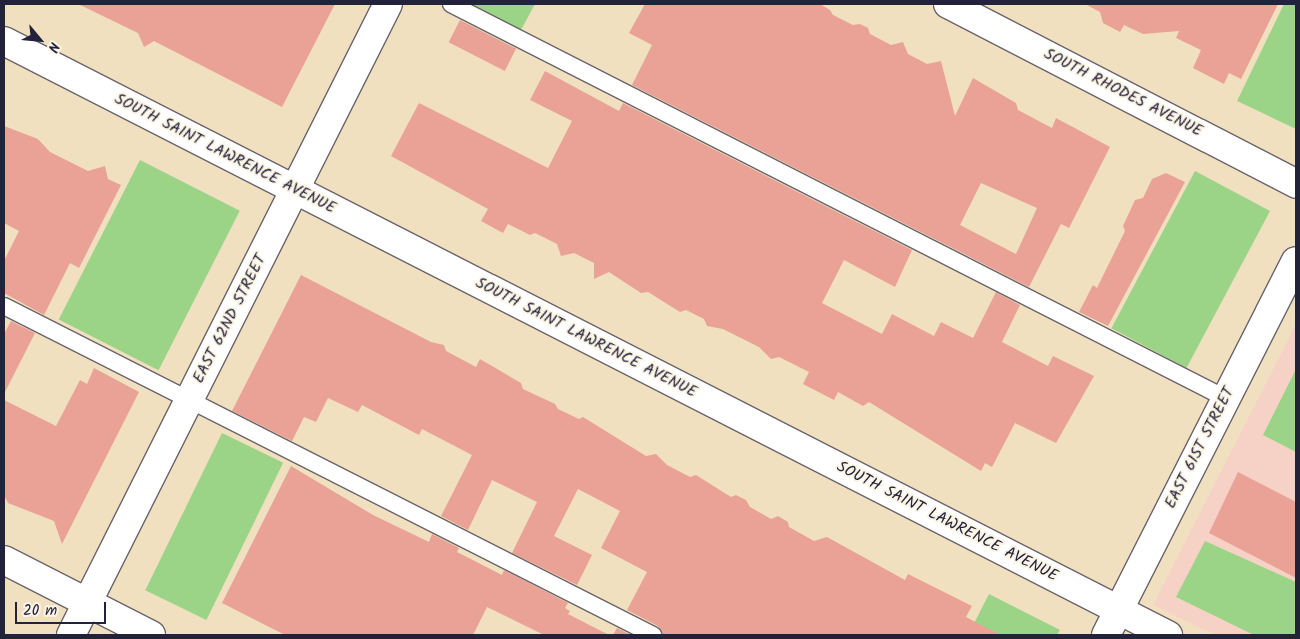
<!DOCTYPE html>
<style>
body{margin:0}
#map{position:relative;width:1300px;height:639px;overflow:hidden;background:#f0e0c0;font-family:Kalam,sans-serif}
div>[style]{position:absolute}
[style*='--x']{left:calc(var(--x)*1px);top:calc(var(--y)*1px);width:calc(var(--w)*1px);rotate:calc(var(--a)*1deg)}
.built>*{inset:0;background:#f6d1c5}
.green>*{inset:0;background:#9bd486;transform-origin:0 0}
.building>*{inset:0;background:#e9a295;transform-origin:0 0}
.roads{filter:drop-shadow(1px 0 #6a646a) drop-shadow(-1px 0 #6a646a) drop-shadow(0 1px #6a646a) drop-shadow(0 -1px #6a646a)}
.lane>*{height:16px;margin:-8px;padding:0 8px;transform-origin:8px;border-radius:8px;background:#fff}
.street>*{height:28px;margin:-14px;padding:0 14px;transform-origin:14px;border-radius:14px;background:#fff}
.secondary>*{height:28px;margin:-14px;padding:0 14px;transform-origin:14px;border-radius:14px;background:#fff}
span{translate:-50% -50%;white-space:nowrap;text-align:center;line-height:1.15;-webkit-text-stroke:4px #fcf5e5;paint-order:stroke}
.street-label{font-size:16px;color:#22223b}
.frame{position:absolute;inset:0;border:5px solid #22223b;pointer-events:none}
.north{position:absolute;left:15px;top:15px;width:50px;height:50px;-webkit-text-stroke:4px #fcf5e5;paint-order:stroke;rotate:118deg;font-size:14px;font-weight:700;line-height:20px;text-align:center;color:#22223b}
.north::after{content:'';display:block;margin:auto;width:18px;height:22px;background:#22223b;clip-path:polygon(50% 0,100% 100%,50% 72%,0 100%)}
.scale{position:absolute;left:15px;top:602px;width:91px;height:22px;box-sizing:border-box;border:2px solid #22223b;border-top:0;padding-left:6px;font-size:15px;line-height:18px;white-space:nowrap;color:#22223b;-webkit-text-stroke:4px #fcf5e5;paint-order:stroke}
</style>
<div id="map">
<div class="built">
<i style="clip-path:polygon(1296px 324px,1296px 635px,1215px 635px,1153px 605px)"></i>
</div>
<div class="green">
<i style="clip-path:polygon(470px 4px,535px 4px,521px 30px)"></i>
<i style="clip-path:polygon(1284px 4px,1296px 4px,1296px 129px,1237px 101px)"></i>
<i style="left:140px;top:160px;width:112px;height:179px;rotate:27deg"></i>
<i style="left:1195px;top:171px;width:85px;height:178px;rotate:28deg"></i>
<i style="clip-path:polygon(1296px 369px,1296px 452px,1263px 435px)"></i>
<i style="left:222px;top:433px;width:68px;height:175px;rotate:26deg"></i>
<i style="clip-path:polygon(1205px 541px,1296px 582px,1296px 635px,1254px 635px,1176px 597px)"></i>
<i style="clip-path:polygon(989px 594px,1060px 630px,1057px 635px,968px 635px)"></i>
</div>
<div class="building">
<i style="clip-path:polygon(78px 4px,335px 4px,282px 107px,154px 41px,144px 47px,138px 33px)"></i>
<i style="clip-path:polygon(evenodd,645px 4px,820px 4px,830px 10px,833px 15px,853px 25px,860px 24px,868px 28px,870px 34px,891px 45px,903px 42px,908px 54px,927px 64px,941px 61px,955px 116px,973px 78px,1016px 103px,1018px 110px,1052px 128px,1056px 118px,1110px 147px,1069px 228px,1061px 224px,1029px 287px,632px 85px,652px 45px,629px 33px,645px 4px,981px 183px,1037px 208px,1016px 254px,960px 225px,981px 183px)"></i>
<i style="clip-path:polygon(1085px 4px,1278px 4px,1241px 79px,1229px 73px,1224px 84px,1193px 68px,1201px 50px,1176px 38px,1179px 31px,1143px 34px,1124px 25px,1120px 32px,1103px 23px,1100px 12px)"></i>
<i style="left:460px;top:20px;width:63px;height:25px;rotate:27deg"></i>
<i style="clip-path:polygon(545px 71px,619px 111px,623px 103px,912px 250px,895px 287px,844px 260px,822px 303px,882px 334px,892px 314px,934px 336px,941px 322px,973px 338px,996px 292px,1020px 305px,1002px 342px,1048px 366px,1053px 356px,1094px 376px,1056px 443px,1015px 423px,992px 467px,985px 463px,981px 471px,869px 402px,863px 406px,838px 392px,834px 400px,803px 384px,809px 372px,779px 357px,771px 359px,759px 347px,723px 329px,707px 326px,704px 319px,686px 310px,680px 312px,648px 292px,641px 293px,609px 272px,594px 279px,594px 263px,574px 253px,561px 256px,557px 244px,535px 233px,530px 235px,508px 224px,503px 233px,481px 221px,488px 209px,391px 156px,419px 103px,548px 168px,572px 121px,530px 100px)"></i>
<i style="clip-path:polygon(4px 126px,38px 139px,50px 152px,88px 171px,105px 166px,108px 179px,121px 185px,79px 268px,70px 263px,44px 315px,4px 293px,4px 261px,19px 231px,4px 223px)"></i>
<i style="clip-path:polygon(1166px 173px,1185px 182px,1108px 326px,1079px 312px,1093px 285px,1097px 288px,1125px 231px,1123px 226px,1135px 200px,1143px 198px,1152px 179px)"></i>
<i style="clip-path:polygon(301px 275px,431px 342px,444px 345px,446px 351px,476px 367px,480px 359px,521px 383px,523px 389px,555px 404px,558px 409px,579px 419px,583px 417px,646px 456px,656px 454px,667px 465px,690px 477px,696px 475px,731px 497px,736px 495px,746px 500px,750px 507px,771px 519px,778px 516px,788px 522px,789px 527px,814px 541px,827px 537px,905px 580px,908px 574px,972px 606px,966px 617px,1000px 635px,663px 635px,658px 626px,627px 610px,647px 572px,601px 548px,620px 511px,578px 489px,554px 536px,592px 555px,577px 585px,512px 553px,537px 502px,492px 480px,468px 530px,441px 516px,472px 455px,422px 429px,419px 435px,362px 405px,358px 412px,328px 398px,316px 422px,304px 417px,292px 441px,232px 411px)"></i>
<i style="clip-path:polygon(11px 321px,35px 333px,4px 394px,4px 334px)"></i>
<i style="clip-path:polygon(94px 368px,139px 392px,62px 544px,54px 521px,8px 503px,4px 495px,4px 400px,56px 426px,80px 380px,87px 384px)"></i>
<i style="clip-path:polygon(291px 466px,373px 515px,429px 542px,432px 534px,459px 548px,457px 552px,502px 575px,504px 570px,568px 603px,565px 608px,570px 611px,568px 614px,609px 635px,544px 635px,487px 607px,473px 635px,285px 635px,222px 603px)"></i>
<i style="clip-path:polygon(1238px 472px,1296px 502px,1296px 578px,1209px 533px)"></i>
<i style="clip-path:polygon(617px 628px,631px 635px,613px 635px)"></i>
</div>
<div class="roads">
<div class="lane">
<i style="--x:451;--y:4;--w:869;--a:26.98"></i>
<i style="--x:4;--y:306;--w:728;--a:26.88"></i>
</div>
<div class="street">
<i style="--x:948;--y:4;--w:392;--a:27.3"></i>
<i style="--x:4;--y:41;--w:1307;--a:27.04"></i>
<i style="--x:4;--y:560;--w:165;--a:27"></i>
<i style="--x:71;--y:635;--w:706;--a:-63.33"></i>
</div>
<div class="secondary">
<i style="--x:1106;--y:635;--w:419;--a:-63.1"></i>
</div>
</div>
<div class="street-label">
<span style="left:1123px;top:93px;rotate:27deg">SOUTH RHODES AVENUE</span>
<span style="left:225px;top:154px;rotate:27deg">SOUTH SAINT LAWRENCE AVENUE</span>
<span style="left:230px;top:319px;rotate:-63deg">EAST 62ND STREET</span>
<span style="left:586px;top:338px;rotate:27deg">SOUTH SAINT LAWRENCE AVENUE</span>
<span style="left:1200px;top:448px;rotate:-63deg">EAST 61ST STREET</span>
<span style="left:947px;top:522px;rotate:27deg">SOUTH SAINT LAWRENCE AVENUE</span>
</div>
<div class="frame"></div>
<div class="north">N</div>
<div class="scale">20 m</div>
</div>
